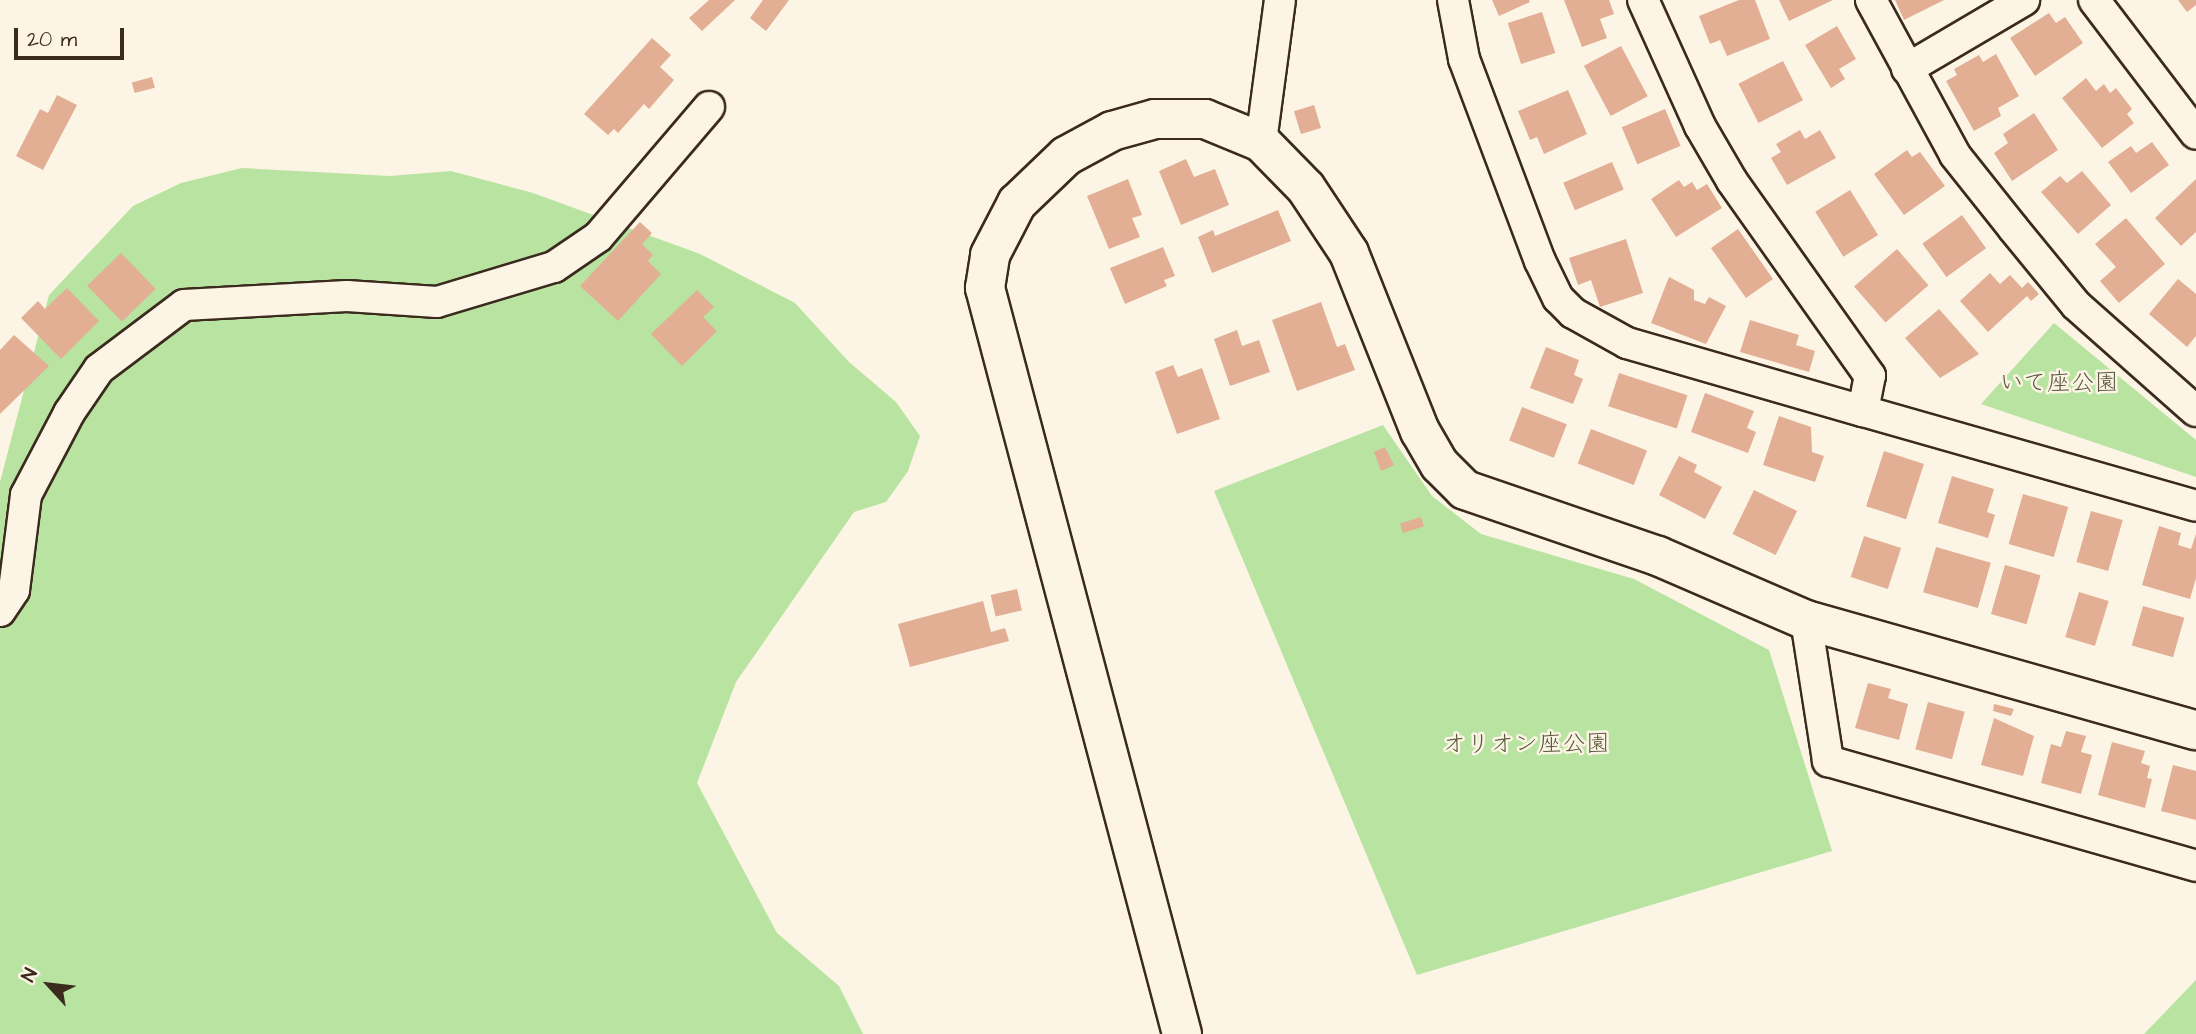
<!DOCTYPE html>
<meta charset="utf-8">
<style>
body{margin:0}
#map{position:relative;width:2196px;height:1034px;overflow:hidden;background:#fcf5e5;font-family:"Architects Daughter","Klee One",sans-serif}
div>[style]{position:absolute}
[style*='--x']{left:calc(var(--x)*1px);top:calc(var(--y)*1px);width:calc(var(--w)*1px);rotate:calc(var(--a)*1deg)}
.green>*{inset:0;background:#b8e3a0}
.building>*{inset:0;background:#e2af95;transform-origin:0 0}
.roads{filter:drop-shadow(2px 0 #3b2a1e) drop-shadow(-2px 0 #3b2a1e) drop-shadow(0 2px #3b2a1e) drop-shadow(0 -2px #3b2a1e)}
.street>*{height:30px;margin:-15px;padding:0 15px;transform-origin:15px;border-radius:15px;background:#fcf5e5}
.secondary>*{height:38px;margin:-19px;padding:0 19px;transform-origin:19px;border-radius:19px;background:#fcf5e5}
span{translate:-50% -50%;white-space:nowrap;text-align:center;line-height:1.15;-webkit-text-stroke:5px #fcf5e5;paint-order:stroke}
.park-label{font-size:24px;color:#5a583e}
.north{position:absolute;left:14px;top:950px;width:70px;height:70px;-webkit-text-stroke:5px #fcf5e5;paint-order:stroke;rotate:297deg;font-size:19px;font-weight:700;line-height:28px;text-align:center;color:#3b2a1e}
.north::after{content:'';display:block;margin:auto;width:24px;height:32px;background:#3b2a1e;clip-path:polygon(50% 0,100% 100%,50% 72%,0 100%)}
.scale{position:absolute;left:14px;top:28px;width:110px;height:32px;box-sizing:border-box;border:4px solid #3b2a1e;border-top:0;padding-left:9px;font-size:21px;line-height:24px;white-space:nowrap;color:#3b2a1e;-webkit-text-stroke:5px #fcf5e5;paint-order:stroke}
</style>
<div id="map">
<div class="green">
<i style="clip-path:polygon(242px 168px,390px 176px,451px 171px,533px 193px,700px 254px,795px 303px,849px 362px,896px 402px,920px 436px,908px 471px,886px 502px,854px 512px,736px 682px,697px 783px,777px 933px,839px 986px,863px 1034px,0 1034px,0 482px,49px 295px,133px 206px,181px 183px)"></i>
<i style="clip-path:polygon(2054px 323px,2196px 440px,2196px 477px,1981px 404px)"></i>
<i style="clip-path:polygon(1383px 425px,1432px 496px,1481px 534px,1634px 579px,1769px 650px,1832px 851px,1417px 975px,1214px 491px)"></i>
<i style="clip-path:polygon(2196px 980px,2196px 1034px,2144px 1034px)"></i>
</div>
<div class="building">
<i style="clip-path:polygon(709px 0,735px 0,702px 31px,689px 18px)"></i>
<i style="clip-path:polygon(763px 0,789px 0,766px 31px,750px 18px)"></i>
<i style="clip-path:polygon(1492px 0,1529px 0,1530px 2px,1499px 16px)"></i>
<i style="clip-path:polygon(1564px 0,1609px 0,1614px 14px,1600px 19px,1607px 38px,1582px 47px)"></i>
<i style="clip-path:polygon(1739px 0,1755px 0,1770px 39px,1727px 56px,1720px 40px,1710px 44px,1699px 16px)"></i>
<i style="clip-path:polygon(1779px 0,1833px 0,1789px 21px)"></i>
<i style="clip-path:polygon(1895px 0,1944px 0,1904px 20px)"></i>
<i style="clip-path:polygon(2178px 0,2196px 0,2196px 5px,2187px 12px)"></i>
<i style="left:1542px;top:12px;width:43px;height:36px;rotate:72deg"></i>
<i style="clip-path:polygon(2049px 13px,2056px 23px,2065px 17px,2083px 43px,2035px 76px,2010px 38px)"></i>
<i style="clip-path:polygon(1837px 26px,1856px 59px,1839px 69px,1845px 79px,1831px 88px,1805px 45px)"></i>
<i style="clip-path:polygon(652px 38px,671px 55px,660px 67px,674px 80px,649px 109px,644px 104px,618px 133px,614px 129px,608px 135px,584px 114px)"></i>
<i style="left:1621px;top:46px;width:57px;height:42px;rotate:62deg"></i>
<i style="clip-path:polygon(1996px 54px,2019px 96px,1998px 108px,2001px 116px,1974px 131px,1946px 81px,1957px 75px,1954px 69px,1979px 55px,1983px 62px)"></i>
<i style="left:1783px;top:61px;width:44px;height:50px;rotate:63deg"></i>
<i style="left:152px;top:77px;width:11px;height:21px;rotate:75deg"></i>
<i style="clip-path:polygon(2086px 78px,2096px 91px,2104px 84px,2110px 93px,2116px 88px,2132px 109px,2127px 114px,2134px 123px,2102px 148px,2062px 98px)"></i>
<i style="clip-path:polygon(1568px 90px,1587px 134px,1544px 154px,1537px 137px,1530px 140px,1518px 111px)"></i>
<i style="clip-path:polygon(57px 95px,77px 105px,43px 170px,16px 156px,40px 109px,48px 113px)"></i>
<i style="left:1314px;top:105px;width:24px;height:21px;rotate:73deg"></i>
<i style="left:1665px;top:109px;width:40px;height:47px;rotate:67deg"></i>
<i style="clip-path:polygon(2034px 113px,2058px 150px,2012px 181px,1994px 153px,2008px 143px,2003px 134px)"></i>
<i style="clip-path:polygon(1800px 130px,1805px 139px,1820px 130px,1836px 158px,1787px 185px,1771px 158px,1781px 152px,1776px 144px)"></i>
<i style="clip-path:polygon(2152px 142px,2169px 165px,2131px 193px,2108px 162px,2131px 146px,2136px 153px)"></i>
<i style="clip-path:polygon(1907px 150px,1912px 157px,1920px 152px,1945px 186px,1904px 215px,1874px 174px)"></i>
<i style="clip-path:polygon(1186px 159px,1194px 177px,1215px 169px,1229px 205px,1181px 225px,1159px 171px)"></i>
<i style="left:1612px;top:162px;width:30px;height:53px;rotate:67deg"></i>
<i style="clip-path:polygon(2082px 171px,2111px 205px,2078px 234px,2041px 192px,2060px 176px,2067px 183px)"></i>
<i style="clip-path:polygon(1128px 179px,1142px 215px,1132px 218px,1140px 237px,1109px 249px,1087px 196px)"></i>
<i style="clip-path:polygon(2196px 179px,2196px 232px,2181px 246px,2155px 218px)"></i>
<i style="clip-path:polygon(1679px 180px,1684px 187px,1692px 182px,1697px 190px,1707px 184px,1722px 208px,1676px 237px,1651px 199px)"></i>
<i style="left:1850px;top:190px;width:53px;height:41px;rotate:58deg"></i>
<i style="clip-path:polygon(1278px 210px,1291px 241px,1212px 273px,1198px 237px,1213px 230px,1215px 236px)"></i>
<i style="left:1962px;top:215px;width:41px;height:49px;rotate:54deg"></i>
<i style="clip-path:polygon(2126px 218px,2165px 264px,2119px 303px,2100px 281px,2116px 267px,2095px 244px)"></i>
<i style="clip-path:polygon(640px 222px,652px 233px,642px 244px,653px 255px,648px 261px,661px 274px,618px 321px,580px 286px)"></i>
<i style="left:1738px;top:229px;width:61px;height:33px;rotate:55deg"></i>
<i style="clip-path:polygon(1626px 239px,1643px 293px,1600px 307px,1591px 280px,1578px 285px,1569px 258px)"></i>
<i style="clip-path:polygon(1163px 247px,1175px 276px,1164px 280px,1167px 286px,1125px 304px,1110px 268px)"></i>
<i style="left:1897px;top:249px;width:48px;height:57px;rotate:49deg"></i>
<i style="left:121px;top:253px;width:50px;height:47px;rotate:46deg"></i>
<i style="clip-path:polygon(1990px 273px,2000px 284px,2010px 275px,2022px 288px,2028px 282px,2039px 294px,2031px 301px,2027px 296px,1988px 332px,1960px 301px)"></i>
<i style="clip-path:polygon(1669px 277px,1694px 290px,1694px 300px,1705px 304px,1709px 297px,1726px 306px,1706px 344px,1651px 323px)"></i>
<i style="clip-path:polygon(2178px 279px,2196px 294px,2196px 336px,2187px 347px,2149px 314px)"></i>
<i style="clip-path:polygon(67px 288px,99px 321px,61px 359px,21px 318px,38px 301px,45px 309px)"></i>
<i style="clip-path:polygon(697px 290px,714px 307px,703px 317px,717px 331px,682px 366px,651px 334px)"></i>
<i style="clip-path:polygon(1321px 302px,1337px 347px,1345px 344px,1355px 370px,1297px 391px,1272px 320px)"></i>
<i style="clip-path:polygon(1939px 309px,1979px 354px,1940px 378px,1905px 338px)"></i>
<i style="clip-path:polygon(1750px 320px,1799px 335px,1796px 345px,1815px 351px,1809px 372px,1740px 352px)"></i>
<i style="clip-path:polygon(1237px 330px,1242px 346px,1259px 340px,1270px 372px,1230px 386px,1214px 339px)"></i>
<i style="clip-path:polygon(14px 335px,49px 366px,0 414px,0 350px)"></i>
<i style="clip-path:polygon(1546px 347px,1579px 360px,1574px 375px,1583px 379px,1573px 404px,1530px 388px)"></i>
<i style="clip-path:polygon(1173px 365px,1178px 377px,1202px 368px,1220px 419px,1177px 434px,1155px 372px)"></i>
<i style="left:1619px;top:373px;width:72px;height:35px;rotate:18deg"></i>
<i style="clip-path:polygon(1705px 393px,1754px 411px,1747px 428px,1756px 432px,1748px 453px,1691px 432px)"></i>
<i style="left:1522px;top:407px;width:48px;height:36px;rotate:21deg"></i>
<i style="clip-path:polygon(1779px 416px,1811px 427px,1812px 452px,1824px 456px,1815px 482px,1763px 465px)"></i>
<i style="left:1591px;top:429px;width:60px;height:37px;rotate:21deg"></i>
<i style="clip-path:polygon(1385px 447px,1394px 465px,1381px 471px,1374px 452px)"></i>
<i style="left:1884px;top:451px;width:42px;height:58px;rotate:18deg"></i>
<i style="clip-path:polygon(1679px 456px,1697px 465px,1694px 472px,1722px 487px,1705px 519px,1659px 495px)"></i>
<i style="clip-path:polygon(1952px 476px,1994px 489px,1987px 512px,1995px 515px,1988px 538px,1938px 523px)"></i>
<i style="left:1754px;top:490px;width:48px;height:49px;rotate:26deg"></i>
<i style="left:2023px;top:494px;width:47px;height:52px;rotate:16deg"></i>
<i style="left:2091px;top:511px;width:33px;height:53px;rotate:16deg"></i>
<i style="left:1421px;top:517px;width:10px;height:22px;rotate:73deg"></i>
<i style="clip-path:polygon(2159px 526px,2181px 533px,2178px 545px,2191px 549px,2196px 534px,2196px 578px,2190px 599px,2142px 585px)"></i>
<i style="left:1864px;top:536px;width:39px;height:43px;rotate:18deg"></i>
<i style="left:1936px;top:547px;width:57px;height:47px;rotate:16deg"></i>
<i style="left:2005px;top:565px;width:37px;height:51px;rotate:16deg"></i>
<i style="left:1017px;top:589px;width:22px;height:27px;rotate:77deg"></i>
<i style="left:2079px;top:592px;width:31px;height:47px;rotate:17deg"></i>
<i style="clip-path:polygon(983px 601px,991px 632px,1005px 628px,1009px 641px,910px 667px,898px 624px)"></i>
<i style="left:2143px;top:606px;width:43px;height:41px;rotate:16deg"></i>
<i style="clip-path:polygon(1868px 683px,1891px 689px,1888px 698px,1908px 704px,1899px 740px,1855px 728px)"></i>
<i style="left:1928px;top:702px;width:38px;height:49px;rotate:15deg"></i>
<i style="clip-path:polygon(1994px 704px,2014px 709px,2011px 716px,1993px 711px)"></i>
<i style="clip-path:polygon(1994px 718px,2034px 736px,2023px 776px,1981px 765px)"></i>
<i style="clip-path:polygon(2066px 731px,2086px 736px,2081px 752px,2092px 755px,2081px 794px,2041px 783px,2051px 744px,2061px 747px)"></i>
<i style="clip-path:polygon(2112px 742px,2145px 751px,2141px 763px,2150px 766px,2147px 778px,2152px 779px,2145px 808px,2098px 795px)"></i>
<i style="clip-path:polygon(2173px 765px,2196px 771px,2196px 820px,2161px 811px)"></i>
</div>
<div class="roads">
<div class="street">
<i style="--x:1453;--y:0;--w:60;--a:79.4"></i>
<i style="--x:1464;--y:59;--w:216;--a:69.4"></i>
<i style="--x:1540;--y:261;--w:41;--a:64.1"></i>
<i style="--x:1558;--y:298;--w:21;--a:45"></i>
<i style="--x:1573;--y:313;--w:62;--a:29.1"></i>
<i style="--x:1627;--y:343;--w:246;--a:16.1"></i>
<i style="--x:1863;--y:411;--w:36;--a:-79"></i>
<i style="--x:1870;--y:376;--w:239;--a:-125.3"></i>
<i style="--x:1732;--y:181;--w:64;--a:-120.2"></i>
<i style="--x:1700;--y:126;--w:138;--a:-114.3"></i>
<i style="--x:1871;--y:0;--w:176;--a:61.5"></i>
<i style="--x:1955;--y:155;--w:93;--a:51.5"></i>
<i style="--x:2013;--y:228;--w:99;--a:50.7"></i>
<i style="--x:2076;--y:305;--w:160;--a:41.5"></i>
<i style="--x:2094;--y:0;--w:168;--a:52.7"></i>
<i style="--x:1907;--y:69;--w:136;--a:-30.5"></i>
<i style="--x:1261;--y:142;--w:143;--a:-82.4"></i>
<i style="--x:1863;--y:411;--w:346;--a:15.9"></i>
<i style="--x:0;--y:611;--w:25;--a:-56"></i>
<i style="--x:14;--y:590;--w:96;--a:-82.8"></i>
<i style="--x:26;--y:495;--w:93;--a:-62.3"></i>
<i style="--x:69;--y:413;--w:53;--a:-55.7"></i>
<i style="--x:99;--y:369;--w:106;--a:-37"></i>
<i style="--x:184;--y:305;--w:163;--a:-3.2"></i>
<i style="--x:347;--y:296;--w:90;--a:3.8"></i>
<i style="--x:437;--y:302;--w:122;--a:-16.7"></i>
<i style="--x:554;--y:267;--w:53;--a:-34.3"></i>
<i style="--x:598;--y:237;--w:171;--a:-49.5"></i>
<i style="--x:1806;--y:620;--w:143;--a:81.1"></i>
<i style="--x:1828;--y:761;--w:383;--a:15.9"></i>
</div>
<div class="secondary">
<i style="--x:1182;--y:1034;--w:772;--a:-104.79"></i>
<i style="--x:985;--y:288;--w:33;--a:-81"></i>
<i style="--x:990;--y:255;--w:59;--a:-62.6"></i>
<i style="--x:1017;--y:203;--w:68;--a:-43.8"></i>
<i style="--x:1066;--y:156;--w:52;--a:-28.5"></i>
<i style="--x:1112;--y:131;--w:45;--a:-15.6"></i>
<i style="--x:1155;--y:119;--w:50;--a:0"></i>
<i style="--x:1205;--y:119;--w:61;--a:22.3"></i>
<i style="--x:1261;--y:142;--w:64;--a:45.6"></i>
<i style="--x:1306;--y:188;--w:78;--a:56.5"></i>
<i style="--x:1349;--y:253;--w:192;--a:68.3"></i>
<i style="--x:1420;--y:431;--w:39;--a:60"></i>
<i style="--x:1440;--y:465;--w:35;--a:45"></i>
<i style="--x:1465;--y:490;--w:204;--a:18.9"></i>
<i style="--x:1658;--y:556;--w:161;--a:23.4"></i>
<i style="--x:1806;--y:620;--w:405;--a:15.8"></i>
</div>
</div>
<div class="park-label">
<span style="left:2059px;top:384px">いて座公園</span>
<span style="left:1526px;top:745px">オリオン座公園</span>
</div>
<div class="north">N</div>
<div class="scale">20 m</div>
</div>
